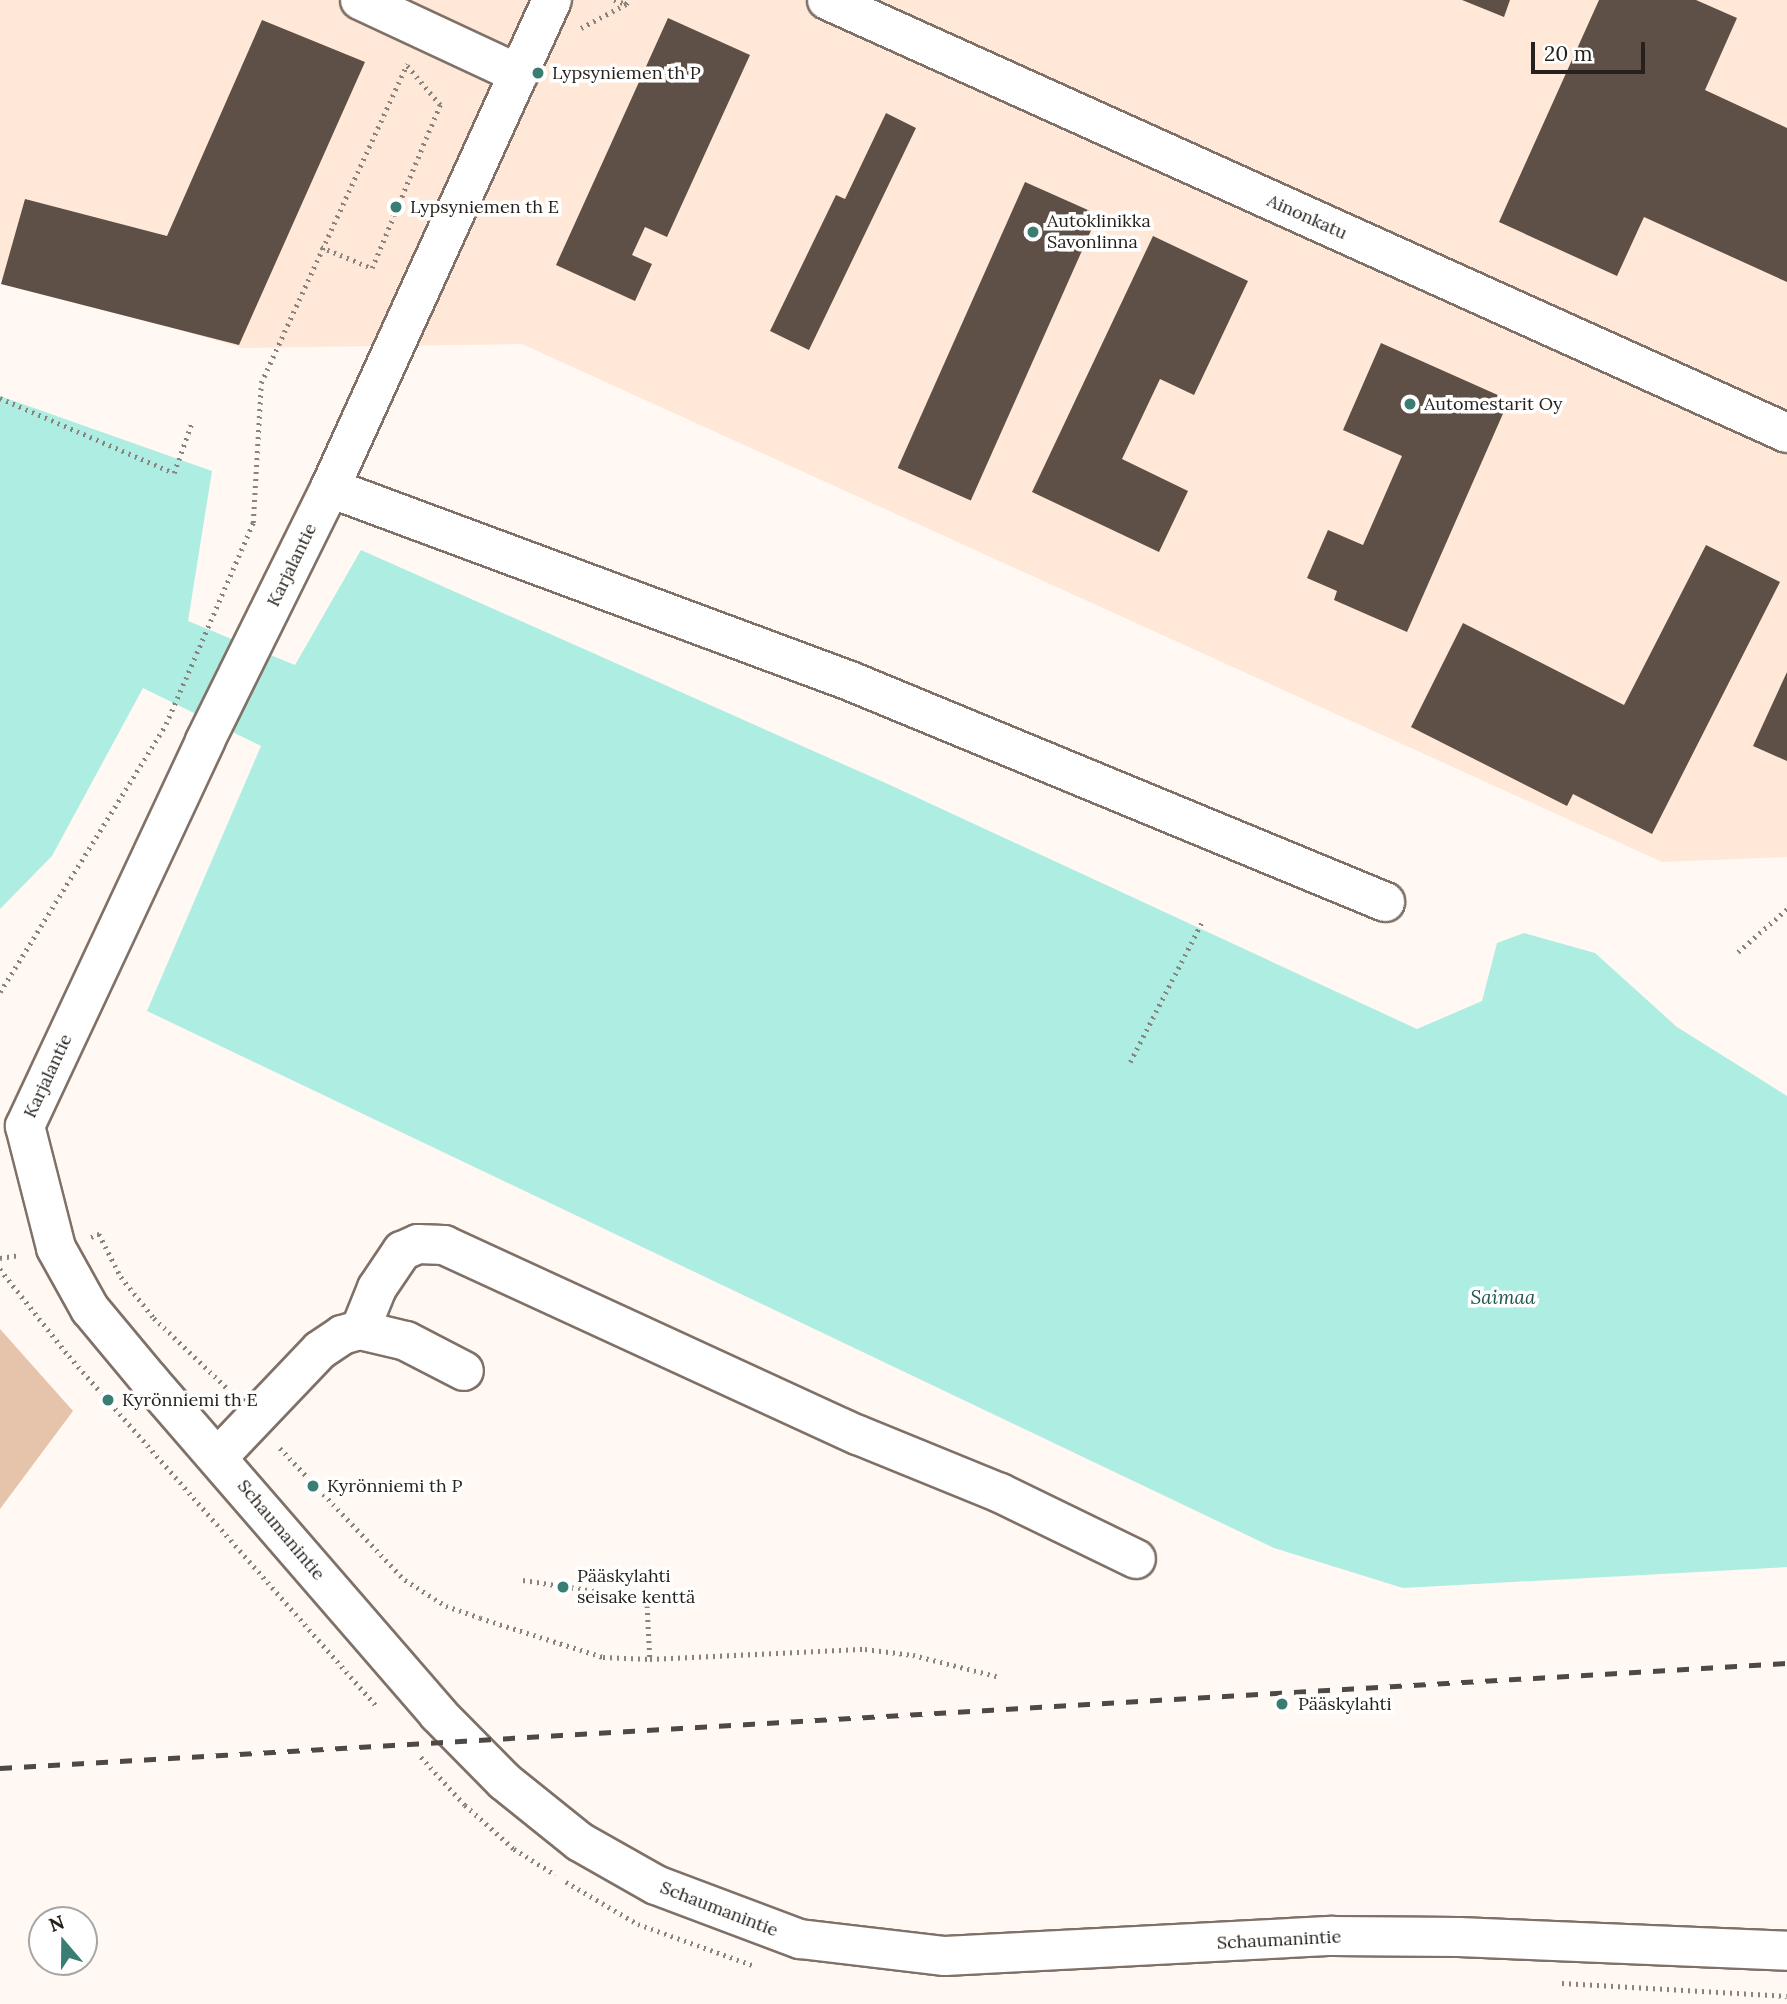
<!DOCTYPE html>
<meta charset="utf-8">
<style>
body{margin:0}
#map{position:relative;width:1787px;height:2004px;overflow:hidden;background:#fff8f3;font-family:Lora,serif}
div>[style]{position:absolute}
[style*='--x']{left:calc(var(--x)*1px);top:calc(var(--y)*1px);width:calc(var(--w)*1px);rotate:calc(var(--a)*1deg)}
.built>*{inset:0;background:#ffe8d7}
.green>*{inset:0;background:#e6c4ab}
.water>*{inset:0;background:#aeeee2}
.building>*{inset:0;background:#5e5046;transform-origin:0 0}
.path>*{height:4.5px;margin-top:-2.25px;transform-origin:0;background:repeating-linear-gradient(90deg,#89837e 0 2px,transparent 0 7px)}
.roads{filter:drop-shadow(2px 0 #7f7167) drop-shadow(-2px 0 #7f7167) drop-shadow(0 2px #7f7167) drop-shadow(0 -2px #7f7167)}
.minor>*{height:38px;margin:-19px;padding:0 19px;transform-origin:19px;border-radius:19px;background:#fff}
.rail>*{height:5px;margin-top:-2.5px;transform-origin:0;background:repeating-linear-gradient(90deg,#4e4944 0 12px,transparent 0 24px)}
.dots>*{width:19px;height:19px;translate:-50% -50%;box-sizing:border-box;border:4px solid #fff;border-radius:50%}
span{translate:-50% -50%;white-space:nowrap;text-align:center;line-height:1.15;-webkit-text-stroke:7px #fff;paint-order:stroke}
.poi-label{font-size:18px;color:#26211c}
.left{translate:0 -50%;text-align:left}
.street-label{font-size:18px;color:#26211c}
.water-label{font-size:19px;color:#21564e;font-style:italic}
.north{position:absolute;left:28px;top:1906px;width:70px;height:70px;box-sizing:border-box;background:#fff;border:2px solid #a8a6a4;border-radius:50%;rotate:340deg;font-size:19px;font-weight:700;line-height:28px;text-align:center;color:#26211c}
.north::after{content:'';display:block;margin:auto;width:24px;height:32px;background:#3a7e73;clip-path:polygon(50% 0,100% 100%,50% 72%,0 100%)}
.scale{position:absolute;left:1531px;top:42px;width:114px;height:32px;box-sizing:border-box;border:4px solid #26211c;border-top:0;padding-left:9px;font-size:21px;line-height:24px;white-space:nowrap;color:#26211c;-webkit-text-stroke:5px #fff;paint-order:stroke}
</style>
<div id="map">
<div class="built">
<i style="clip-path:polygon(0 0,1787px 0,1787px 857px,1662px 862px,522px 344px,243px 348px,0 279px)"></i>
</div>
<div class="green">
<i style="clip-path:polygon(0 1329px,73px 1411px,0 1509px)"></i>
</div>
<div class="water">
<i style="clip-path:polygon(0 396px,212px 471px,188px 621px,295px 665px,361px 550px,890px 785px,1417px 1029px,1482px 1001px,1497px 943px,1524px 933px,1595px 953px,1677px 1027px,1787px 1096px,1787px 1567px,1403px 1588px,1274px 1548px,147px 1011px,261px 746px,143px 688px,52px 856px,0 909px)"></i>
</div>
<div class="building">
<i style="clip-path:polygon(1462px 0,1510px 0,1504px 17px)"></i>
<i style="clip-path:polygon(1599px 0,1696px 0,1737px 18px,1705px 90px,1787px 128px,1787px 282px,1644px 217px,1617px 276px,1499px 222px)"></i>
<i style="clip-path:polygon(668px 18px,750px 55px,667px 237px,645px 227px,632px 255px,652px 264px,635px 301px,556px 265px)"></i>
<i style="clip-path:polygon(262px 20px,365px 62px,239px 345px,1px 284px,25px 199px,167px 236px)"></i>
<i style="clip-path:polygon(886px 113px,916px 128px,809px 350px,770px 331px,836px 195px,845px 199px)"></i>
<i style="left:1025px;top:182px;width:80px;height:313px;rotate:24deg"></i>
<i style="clip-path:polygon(1153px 236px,1248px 281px,1194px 395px,1160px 379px,1122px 459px,1188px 491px,1159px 552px,1032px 492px)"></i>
<i style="clip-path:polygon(1381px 343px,1509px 400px,1407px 632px,1334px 600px,1337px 591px,1307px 578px,1328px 530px,1363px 545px,1402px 456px,1343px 430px)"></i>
<i style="clip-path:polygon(1706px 545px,1780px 582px,1652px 834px,1573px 794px,1567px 806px,1411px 727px,1463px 623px,1624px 705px)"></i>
<i style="clip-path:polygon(1787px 672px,1787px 761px,1753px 746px)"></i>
</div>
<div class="path">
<i style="--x:614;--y:0;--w:13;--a:18"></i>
<i style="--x:626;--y:4;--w:5;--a:-53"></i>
<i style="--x:581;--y:28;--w:51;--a:-28.1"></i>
<i style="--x:321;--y:247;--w:55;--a:22.4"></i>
<i style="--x:372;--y:268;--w:177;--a:-67.4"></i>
<i style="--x:440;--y:105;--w:51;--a:-130.2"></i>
<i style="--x:0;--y:398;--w:189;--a:23.3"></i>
<i style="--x:174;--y:473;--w:54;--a:-70.6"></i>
<i style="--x:1738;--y:952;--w:65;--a:-41.3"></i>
<i style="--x:0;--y:992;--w:315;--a:-58.2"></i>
<i style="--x:166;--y:724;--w:219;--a:-66.6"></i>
<i style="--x:253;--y:523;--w:140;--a:-86.7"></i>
<i style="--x:261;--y:383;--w:351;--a:-65.4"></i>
<i style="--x:1130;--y:1062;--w:157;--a:-62.8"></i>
<i style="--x:91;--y:1237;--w:9;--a:-21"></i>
<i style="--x:99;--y:1234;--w:48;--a:62.9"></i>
<i style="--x:121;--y:1277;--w:53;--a:51.2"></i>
<i style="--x:154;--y:1318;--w:105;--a:43.8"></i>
<i style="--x:0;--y:1258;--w:18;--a:-9"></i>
<i style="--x:0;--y:1269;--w:111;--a:51.6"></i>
<i style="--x:69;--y:1356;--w:466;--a:48.7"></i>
<i style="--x:280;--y:1448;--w:182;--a:46.6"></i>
<i style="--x:405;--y:1580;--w:49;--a:32.4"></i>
<i style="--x:446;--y:1606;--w:36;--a:19"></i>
<i style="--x:480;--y:1618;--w:129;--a:17.6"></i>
<i style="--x:603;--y:1657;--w:47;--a:2.4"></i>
<i style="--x:650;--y:1659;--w:215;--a:-2.7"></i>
<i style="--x:865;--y:1649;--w:48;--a:7.1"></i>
<i style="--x:913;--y:1655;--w:90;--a:14.2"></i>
<i style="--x:523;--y:1580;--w:125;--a:8.7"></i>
<i style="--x:647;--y:1599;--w:60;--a:87.1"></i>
<i style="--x:421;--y:1757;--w:65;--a:47.5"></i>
<i style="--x:465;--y:1805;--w:66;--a:41.9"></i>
<i style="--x:514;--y:1849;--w:49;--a:31.8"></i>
<i style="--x:566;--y:1882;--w:83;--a:30.3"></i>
<i style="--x:638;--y:1924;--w:124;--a:19.7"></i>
<i style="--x:1562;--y:1983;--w:225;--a:3.3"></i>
</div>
<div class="roads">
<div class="minor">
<i style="--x:360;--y:0;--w:175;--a:25"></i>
<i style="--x:827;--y:0;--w:1053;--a:24.28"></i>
<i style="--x:330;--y:488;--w:555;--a:20.36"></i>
<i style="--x:850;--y:681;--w:579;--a:22.44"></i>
<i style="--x:25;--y:1126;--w:126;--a:75.7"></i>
<i style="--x:56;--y:1248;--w:70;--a:60.9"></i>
<i style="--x:90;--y:1309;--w:94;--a:50.2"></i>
<i style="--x:150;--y:1381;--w:440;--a:49.1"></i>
<i style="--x:438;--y:1714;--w:94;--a:45.4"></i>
<i style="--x:504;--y:1781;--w:97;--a:38.8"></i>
<i style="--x:580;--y:1842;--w:87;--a:29.5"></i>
<i style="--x:656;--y:1885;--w:154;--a:20.6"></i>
<i style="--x:800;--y:1939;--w:146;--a:6.7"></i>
<i style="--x:945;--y:1956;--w:388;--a:-3"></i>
<i style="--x:1332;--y:1936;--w:127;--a:0.5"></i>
<i style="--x:1459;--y:1937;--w:328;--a:2.4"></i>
<i style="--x:25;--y:1126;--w:425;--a:-64.9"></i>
<i style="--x:205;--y:741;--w:282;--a:-63.7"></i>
<i style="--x:330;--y:488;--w:536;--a:-65.54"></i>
<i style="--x:360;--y:1330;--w:45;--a:-68"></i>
<i style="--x:377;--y:1288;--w:45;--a:-56"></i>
<i style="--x:402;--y:1251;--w:17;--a:-24"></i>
<i style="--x:418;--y:1244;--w:26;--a:2"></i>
<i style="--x:444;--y:1245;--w:456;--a:24.7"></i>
<i style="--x:858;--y:1435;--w:153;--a:22.2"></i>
<i style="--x:1000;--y:1493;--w:151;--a:25.9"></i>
<i style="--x:219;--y:1456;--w:146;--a:-46.4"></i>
<i style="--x:320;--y:1350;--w:27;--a:-34"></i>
<i style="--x:342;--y:1335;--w:19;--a:-16"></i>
<i style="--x:360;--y:1330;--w:47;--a:13.4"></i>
<i style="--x:406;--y:1341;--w:65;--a:27.3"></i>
</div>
</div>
<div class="rail">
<i style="--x:0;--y:1768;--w:1790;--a:-3.36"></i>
</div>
<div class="dots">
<i style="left:538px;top:73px;background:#3a7e73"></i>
<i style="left:396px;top:207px;background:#3a7e73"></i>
<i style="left:1033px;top:232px;background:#3a7e73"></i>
<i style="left:1410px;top:404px;background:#3a7e73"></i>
<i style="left:108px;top:1400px;background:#3a7e73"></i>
<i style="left:313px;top:1486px;background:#3a7e73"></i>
<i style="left:563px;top:1587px;background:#3a7e73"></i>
<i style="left:1282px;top:1704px;background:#3a7e73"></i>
</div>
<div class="poi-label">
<span class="left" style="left:552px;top:73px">Lypsyniemen th P</span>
<span class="left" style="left:410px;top:207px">Lypsyniemen th E</span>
<span class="left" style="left:1047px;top:232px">Autoklinikka<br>Savonlinna</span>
<span class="left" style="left:1424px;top:404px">Automestarit Oy</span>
<span class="left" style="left:122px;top:1400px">Kyrönniemi th E</span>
<span class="left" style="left:327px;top:1486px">Kyrönniemi th P</span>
<span class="left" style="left:577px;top:1587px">Pääskylahti<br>seisake kenttä</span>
<span class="left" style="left:1298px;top:1704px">Pääskylahti</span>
</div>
<div class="street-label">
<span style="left:1307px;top:217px;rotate:24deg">Ainonkatu</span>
<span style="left:292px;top:565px;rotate:-64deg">Karjalantie</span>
<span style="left:48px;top:1076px;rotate:-65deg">Karjalantie</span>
<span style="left:281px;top:1530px;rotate:50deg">Schaumanintie</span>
<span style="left:719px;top:1909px;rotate:21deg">Schaumanintie</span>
<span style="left:1279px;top:1940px;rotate:-3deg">Schaumanintie</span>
</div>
<div class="water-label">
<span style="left:1503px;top:1298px">Saimaa</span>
</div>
<div class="north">N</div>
<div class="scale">20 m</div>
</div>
